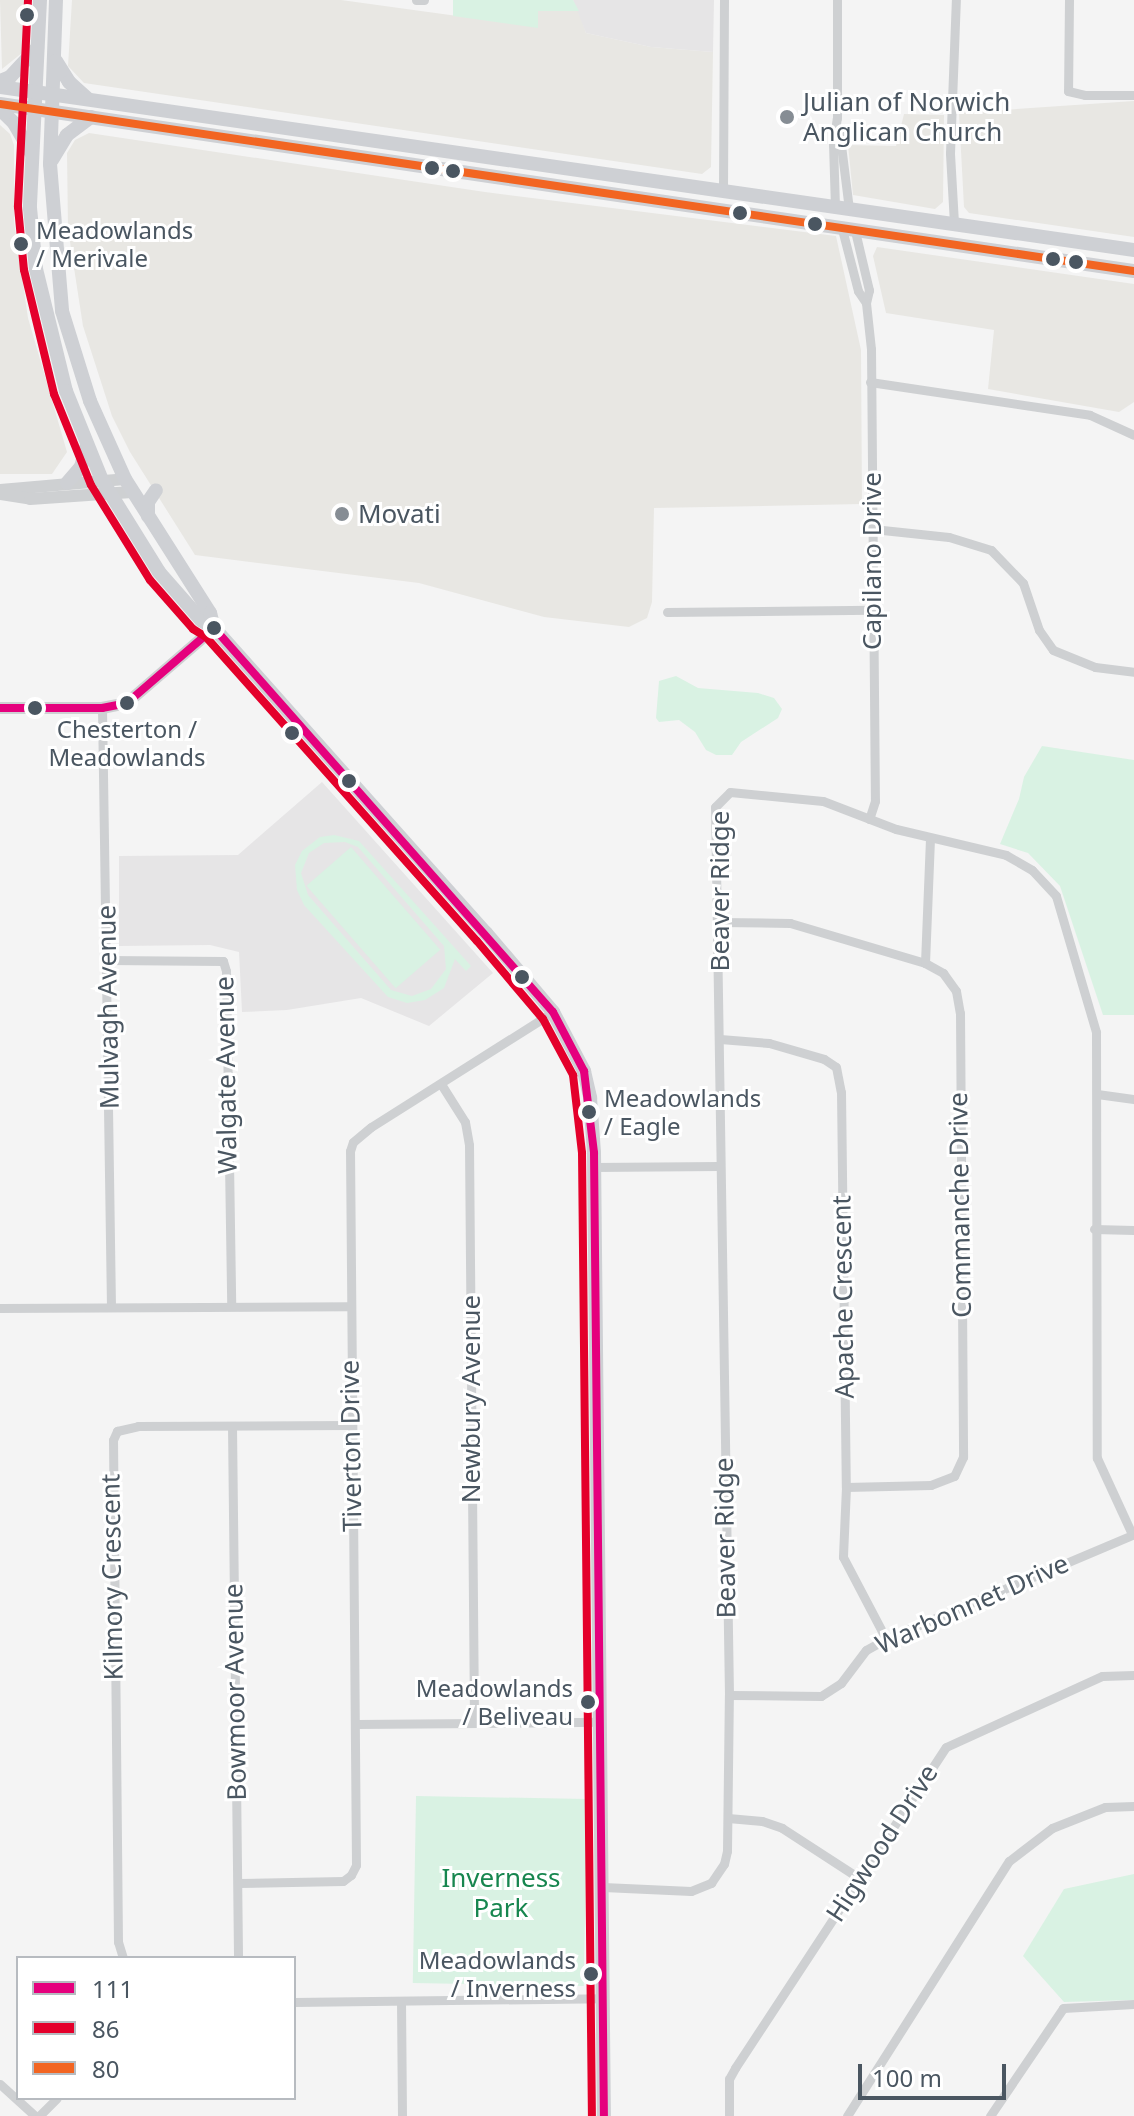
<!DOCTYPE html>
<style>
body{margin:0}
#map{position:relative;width:1134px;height:2116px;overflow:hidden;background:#f4f4f4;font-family:"Noto Sans",sans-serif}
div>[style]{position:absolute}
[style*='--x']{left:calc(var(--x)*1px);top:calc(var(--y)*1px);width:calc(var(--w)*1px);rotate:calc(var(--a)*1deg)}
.commercial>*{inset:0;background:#e8e7e3}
.education>*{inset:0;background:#e6e5e6}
.green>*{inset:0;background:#d9f2e3;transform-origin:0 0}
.minor>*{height:9px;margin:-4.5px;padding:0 4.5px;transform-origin:4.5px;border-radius:4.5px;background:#ced0d2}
.tertiary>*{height:12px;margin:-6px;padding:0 6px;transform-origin:6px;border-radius:6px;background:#ced0d2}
.secondary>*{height:14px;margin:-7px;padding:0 7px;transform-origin:7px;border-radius:7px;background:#ced0d4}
.bus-1>*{height:8px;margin:-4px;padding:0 4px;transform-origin:4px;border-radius:4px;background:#e5007d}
.bus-2>*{height:8px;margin:-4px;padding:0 4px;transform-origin:4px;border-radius:4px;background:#e4002b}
.bus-3>*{height:8px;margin:-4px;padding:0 4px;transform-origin:4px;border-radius:4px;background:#f26522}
.dots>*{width:22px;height:22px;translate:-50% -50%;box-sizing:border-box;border:4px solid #fff;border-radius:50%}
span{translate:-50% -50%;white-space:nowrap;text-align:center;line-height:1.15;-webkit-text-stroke:6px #fff;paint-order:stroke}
.bus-label{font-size:24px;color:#4a5661}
.left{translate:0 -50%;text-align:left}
.right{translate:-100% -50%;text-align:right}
.poi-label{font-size:26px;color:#4a5661}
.street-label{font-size:26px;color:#4a5661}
.park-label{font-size:26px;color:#17864f}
.legend{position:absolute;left:16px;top:1956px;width:280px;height:144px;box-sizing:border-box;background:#fff;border:2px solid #b7bbc0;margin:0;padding:10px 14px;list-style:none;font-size:24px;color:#4a5661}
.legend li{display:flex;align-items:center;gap:16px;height:40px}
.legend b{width:40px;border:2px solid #b7bbc0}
.scale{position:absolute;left:858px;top:2064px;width:148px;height:36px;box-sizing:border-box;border:4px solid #4a5661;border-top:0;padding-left:10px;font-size:24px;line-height:28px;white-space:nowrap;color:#4a5661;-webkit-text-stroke:6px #fff;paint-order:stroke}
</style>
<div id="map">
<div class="commercial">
<i style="clip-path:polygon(0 0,25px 0,22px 53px,2px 69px)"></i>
<i style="clip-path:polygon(72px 0,341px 0,537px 27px,537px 11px,579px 11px,586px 33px,651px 47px,713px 52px,711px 167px,702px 174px,84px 83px,68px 66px)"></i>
<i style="clip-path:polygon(1134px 101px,1134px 237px,969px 213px,964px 207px,959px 113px)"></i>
<i style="clip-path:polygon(904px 114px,944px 115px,943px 202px,935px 209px,853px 195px,848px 145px,896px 146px)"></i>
<i style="clip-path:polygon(0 125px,10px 134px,14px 145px,14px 222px,28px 318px,67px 452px,52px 474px,0 474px)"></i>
<i style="clip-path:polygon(89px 133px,485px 192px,836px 236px,861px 350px,862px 504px,654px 508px,652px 602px,647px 618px,629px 627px,544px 617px,419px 583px,195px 555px,130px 452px,112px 416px,83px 326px,68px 229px,67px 153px,75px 140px)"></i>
<i style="clip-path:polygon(877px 247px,1134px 284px,1134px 402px,1119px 412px,988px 389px,994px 330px,886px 313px,873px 256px)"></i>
</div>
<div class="education">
<i style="clip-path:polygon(573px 0,714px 0,713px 52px,651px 47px,586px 33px)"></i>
<i style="clip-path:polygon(322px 782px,493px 973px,429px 1026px,361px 998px,287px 1010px,242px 1012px,239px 952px,210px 945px,119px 946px,119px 856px,238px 855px)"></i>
</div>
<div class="green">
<i style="clip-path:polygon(453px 0,573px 0,579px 11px,538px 11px,538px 28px,453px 16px)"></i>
<i style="clip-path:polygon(676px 676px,698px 688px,758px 693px,774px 698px,782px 709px,778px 718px,741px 742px,732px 755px,716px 755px,706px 750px,695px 732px,679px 720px,659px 722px,656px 718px,659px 681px)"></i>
<i style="clip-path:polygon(1042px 746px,1134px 760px,1134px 1015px,1103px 1015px,1060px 886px,1028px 853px,1000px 844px,1019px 799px,1024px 777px)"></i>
<i style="clip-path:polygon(evenodd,334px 835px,359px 841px,471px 966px,466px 971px,455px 959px,444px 988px,425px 1000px,407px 1003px,388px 997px,304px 905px,297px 890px,295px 865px,302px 851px,320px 837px,334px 835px,345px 842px,358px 847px,444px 946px,446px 969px,431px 989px,412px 996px,391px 990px,308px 895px,301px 873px,309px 853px,324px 843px,345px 842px)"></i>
<i style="left:351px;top:847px;width:136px;height:59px;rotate:49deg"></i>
<i style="left:587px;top:1799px;width:187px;height:171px;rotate:91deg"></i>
<i style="clip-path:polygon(1134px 1874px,1134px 2000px,1064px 2002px,1023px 1956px,1064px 1889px)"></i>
</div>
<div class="minor">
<i style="--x:416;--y:0;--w:8;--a:0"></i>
<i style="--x:1069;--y:0;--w:91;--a:90.6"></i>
<i style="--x:1068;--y:91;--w:17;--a:13"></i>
<i style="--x:1085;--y:95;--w:49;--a:0"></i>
<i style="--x:839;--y:129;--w:81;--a:82.9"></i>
<i style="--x:723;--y:190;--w:190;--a:-89.7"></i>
<i style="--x:835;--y:207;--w:62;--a:-91.8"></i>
<i style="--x:833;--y:145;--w:27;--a:-82"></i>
<i style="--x:837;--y:118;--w:118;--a:-90"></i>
<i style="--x:954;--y:223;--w:70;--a:-93.3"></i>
<i style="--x:950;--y:153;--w:153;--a:-87.8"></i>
<i style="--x:842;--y:229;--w:64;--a:75.5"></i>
<i style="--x:858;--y:291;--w:14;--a:56"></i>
<i style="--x:855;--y:231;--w:61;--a:76.7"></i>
<i style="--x:869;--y:290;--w:13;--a:103"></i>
<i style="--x:866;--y:303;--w:46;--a:83.8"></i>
<i style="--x:871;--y:349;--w:452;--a:89.5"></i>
<i style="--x:875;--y:801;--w:19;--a:108"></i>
<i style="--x:870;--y:382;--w:222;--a:8.5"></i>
<i style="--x:1090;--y:415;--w:48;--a:24.4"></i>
<i style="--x:873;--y:529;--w:76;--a:6"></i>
<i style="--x:949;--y:537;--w:44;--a:17.2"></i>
<i style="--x:991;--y:550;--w:46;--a:45.9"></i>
<i style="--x:1023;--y:583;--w:50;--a:71.2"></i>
<i style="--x:1039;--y:630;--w:24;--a:55"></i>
<i style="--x:1053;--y:650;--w:45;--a:22"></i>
<i style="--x:1095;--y:667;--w:39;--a:7"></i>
<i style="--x:667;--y:612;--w:205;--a:-0.6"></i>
<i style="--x:102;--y:708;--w:598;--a:89.14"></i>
<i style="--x:719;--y:922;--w:71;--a:0.8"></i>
<i style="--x:790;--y:923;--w:141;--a:16.5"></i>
<i style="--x:925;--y:963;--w:21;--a:29"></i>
<i style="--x:943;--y:973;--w:22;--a:54"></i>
<i style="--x:956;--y:991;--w:22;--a:80"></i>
<i style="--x:960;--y:1013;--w:444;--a:89.6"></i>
<i style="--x:963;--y:1457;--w:21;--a:115"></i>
<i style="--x:954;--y:1476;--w:25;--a:159"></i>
<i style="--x:931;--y:1485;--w:85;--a:178.7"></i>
<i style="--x:108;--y:960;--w:115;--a:0.5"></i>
<i style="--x:223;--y:961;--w:10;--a:73"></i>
<i style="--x:226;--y:971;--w:335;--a:89.1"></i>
<i style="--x:925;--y:963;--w:125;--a:-87.7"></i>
<i style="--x:720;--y:1039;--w:49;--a:4.7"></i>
<i style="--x:769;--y:1043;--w:57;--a:16.2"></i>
<i style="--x:824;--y:1059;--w:14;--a:34"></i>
<i style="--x:836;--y:1067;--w:25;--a:79"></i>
<i style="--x:841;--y:1092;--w:395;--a:89.3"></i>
<i style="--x:846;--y:1487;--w:70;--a:92.5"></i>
<i style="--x:843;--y:1557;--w:93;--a:62.3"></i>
<i style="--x:441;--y:1084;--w:45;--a:57.7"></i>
<i style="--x:465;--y:1122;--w:23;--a:80"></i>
<i style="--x:469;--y:1145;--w:578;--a:89.5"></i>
<i style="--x:1097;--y:1094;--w:37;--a:8"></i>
<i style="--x:594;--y:1167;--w:125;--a:-0.5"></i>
<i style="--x:1094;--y:1229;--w:40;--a:1.4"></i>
<i style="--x:0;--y:1308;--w:349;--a:-0.3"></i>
<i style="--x:232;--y:1426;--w:532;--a:89.35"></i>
<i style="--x:729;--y:1695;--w:92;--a:0.6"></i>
<i style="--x:821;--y:1696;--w:24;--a:-33"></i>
<i style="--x:841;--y:1683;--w:41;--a:-52.9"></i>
<i style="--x:866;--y:1650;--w:23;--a:-29"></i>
<i style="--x:886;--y:1639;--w:269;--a:-22.9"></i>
<i style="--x:357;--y:1724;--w:244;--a:-0.5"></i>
<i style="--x:728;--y:1818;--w:34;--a:5"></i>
<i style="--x:762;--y:1821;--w:21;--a:19"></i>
<i style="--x:782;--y:1828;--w:92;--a:33"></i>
<i style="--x:239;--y:1883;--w:104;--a:-1.1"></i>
<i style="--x:343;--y:1881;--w:10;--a:-37"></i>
<i style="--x:351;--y:1875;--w:11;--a:-63"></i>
<i style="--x:356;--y:1865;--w:714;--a:-90.48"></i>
<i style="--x:350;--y:1151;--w:9;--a:-72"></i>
<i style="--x:353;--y:1142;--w:23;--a:-40"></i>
<i style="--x:371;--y:1127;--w:215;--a:-32.3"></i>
<i style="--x:603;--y:1887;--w:88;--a:2.6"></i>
<i style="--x:691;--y:1891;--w:22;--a:-22"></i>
<i style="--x:711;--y:1883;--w:23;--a:-56"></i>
<i style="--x:724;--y:1864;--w:13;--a:-77"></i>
<i style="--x:727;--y:1851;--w:156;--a:-89.3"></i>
<i style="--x:729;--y:1695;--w:888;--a:-90.9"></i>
<i style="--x:715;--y:807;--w:21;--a:-45"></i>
<i style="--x:730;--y:792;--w:93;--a:5.5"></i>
<i style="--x:823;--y:801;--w:78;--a:21"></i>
<i style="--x:896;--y:829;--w:113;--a:13.3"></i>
<i style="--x:1006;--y:855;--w:30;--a:30"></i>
<i style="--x:1032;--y:870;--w:35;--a:47"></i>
<i style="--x:1056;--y:896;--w:142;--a:73.6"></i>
<i style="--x:1096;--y:1032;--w:426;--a:89.9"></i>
<i style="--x:1097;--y:1458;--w:84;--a:65.3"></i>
<i style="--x:123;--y:1958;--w:17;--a:-107"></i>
<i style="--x:118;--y:1942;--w:502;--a:-90.57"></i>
<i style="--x:113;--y:1440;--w:10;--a:-66"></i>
<i style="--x:117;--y:1431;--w:22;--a:-13"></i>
<i style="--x:138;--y:1426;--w:212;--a:-0.3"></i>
<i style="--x:401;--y:2001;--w:115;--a:89.5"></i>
<i style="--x:294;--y:2002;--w:310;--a:-0.7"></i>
<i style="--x:0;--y:2084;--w:47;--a:42.4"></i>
<i style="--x:39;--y:2116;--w:25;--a:-45"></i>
<i style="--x:729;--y:2116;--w:37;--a:-90"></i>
<i style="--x:729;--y:2079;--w:13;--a:-61"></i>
<i style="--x:735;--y:2068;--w:384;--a:-56.7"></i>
<i style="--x:946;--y:1747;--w:171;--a:-24.5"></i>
<i style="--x:1102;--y:1676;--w:32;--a:-2"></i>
<i style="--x:847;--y:2116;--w:302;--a:-57.6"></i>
<i style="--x:1009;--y:1861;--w:54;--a:-37.5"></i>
<i style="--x:1052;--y:1828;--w:57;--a:-21.6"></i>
<i style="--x:1105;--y:1807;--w:29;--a:-2"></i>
<i style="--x:990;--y:2116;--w:130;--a:-55.9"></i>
<i style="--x:1063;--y:2008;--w:71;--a:-3.2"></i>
</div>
<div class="tertiary">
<i style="--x:0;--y:490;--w:125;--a:-5"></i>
<i style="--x:0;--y:494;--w:30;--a:9"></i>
<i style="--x:30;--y:499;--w:102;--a:-3.9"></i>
<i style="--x:0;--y:708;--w:102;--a:0"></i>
<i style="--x:102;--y:708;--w:25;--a:-11"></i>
<i style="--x:127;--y:703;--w:115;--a:-40.8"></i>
</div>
<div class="secondary">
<i style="--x:40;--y:0;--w:208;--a:92.8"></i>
<i style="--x:30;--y:208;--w:61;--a:84.4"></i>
<i style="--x:36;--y:269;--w:126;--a:76.2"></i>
<i style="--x:66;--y:391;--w:96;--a:68"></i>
<i style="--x:102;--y:480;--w:108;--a:58.2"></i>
<i style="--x:159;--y:572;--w:64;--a:48.8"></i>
<i style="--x:201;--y:620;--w:15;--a:32"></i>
<i style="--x:214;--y:628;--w:409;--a:48.3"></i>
<i style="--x:486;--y:933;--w:104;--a:49.7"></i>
<i style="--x:553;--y:1012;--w:67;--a:62.3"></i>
<i style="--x:584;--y:1071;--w:28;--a:77"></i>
<i style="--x:590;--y:1098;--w:55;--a:85.8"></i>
<i style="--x:594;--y:1153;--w:963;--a:89.41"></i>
<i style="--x:56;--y:0;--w:164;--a:92.1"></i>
<i style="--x:50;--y:164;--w:147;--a:85.3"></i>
<i style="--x:62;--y:311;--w:94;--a:72.7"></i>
<i style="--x:90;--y:401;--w:85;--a:65.8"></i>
<i style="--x:125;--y:479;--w:159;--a:57.6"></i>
<i style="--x:210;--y:613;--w:16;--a:75"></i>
<i style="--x:56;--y:61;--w:25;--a:58"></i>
<i style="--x:69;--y:82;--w:25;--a:42"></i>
<i style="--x:0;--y:81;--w:11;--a:-22"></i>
<i style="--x:10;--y:77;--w:40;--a:-47"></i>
<i style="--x:0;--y:87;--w:1146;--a:8.18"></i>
<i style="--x:0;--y:104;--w:1146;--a:8.38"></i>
<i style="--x:0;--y:109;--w:20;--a:45"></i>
<i style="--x:14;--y:123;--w:34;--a:60"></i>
<i style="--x:52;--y:160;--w:29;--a:-59"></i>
<i style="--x:67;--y:135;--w:30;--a:-37"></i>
<i style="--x:67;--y:483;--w:21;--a:-49"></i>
<i style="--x:81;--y:467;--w:20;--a:-75"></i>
<i style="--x:148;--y:516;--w:14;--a:-90"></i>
<i style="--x:148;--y:502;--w:14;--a:-56"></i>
</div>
<div class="bus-1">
<i style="--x:214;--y:628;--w:512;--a:48.56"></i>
<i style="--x:553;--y:1012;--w:67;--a:62.3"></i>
<i style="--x:584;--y:1071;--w:83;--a:83"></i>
<i style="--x:594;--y:1153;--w:963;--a:89.41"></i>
<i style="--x:0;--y:708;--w:102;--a:0"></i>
<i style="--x:102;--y:708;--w:25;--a:-11"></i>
<i style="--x:127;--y:703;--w:115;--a:-40.8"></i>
</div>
<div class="bus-2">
<i style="--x:28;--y:0;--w:207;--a:92.8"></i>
<i style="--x:18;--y:207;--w:63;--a:84.6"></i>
<i style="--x:24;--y:270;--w:128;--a:76.4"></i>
<i style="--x:54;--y:394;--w:98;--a:67.9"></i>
<i style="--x:91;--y:485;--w:112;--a:58.2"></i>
<i style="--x:150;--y:580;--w:65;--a:48.7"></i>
<i style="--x:193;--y:629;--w:15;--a:32"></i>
<i style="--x:206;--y:637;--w:407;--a:48.3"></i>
<i style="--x:477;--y:941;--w:102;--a:49.8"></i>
<i style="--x:543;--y:1019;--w:64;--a:61.8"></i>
<i style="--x:573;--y:1075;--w:79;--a:83.4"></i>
<i style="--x:582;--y:1153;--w:963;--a:89.41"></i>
</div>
<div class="bus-3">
<i style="--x:0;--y:104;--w:1146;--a:8.38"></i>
</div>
<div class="dots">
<i style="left:27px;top:15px;background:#4a5661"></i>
<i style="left:787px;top:117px;background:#868d94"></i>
<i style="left:432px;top:168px;background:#4a5661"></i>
<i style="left:453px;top:171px;background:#4a5661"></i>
<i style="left:740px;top:213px;background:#4a5661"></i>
<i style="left:815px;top:224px;background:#4a5661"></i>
<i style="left:21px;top:244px;background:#4a5661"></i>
<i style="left:1053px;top:259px;background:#4a5661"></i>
<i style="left:1076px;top:262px;background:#4a5661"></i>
<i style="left:342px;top:514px;background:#868d94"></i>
<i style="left:214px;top:628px;background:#4a5661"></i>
<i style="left:127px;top:703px;background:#4a5661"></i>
<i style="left:35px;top:708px;background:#4a5661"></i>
<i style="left:292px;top:733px;background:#4a5661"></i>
<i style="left:349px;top:781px;background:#4a5661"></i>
<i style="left:522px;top:977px;background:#4a5661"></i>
<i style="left:589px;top:1112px;background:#4a5661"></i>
<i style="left:588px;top:1702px;background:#4a5661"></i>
<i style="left:591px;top:1974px;background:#4a5661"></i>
</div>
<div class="bus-label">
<span class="left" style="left:36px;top:244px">Meadowlands<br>/ Merivale</span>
<span style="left:127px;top:743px">Chesterton /<br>Meadowlands</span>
<span class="left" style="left:604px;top:1112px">Meadowlands<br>/ Eagle</span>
<span class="right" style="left:573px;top:1702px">Meadowlands<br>/ Beliveau</span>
<span class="right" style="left:576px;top:1974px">Meadowlands<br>/ Inverness</span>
</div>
<div class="poi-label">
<span class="left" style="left:803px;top:117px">Julian of Norwich<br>Anglican Church</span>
<span class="left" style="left:358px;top:514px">Movati</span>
</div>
<div class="street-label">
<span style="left:872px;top:561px;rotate:-90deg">Capilano Drive</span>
<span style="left:720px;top:891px;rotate:-90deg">Beaver Ridge</span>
<span style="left:108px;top:1007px;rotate:-91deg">Mulvagh Avenue</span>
<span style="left:226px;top:1075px;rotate:-91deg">Walgate Avenue</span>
<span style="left:960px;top:1205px;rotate:-91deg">Commanche Drive</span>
<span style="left:843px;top:1297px;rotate:-91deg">Apache Crescent</span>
<span style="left:471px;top:1399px;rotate:-90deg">Newbury Avenue</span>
<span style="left:351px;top:1446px;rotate:-91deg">Tiverton Drive</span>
<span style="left:725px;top:1538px;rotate:-91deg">Beaver Ridge</span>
<span style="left:112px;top:1577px;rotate:-91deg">Kilmory Crescent</span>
<span style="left:972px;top:1604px;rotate:-24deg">Warbonnet Drive</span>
<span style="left:235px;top:1692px;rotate:-91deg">Bowmoor Avenue</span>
<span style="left:882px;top:1843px;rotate:-57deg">Higwood Drive</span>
</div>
<div class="park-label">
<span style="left:501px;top:1893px">Inverness<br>Park</span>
</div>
<ul class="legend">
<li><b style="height:10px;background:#e5007d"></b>111</li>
<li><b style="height:10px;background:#e4002b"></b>86</li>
<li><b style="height:10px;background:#f26522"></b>80</li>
</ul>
<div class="scale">100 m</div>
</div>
